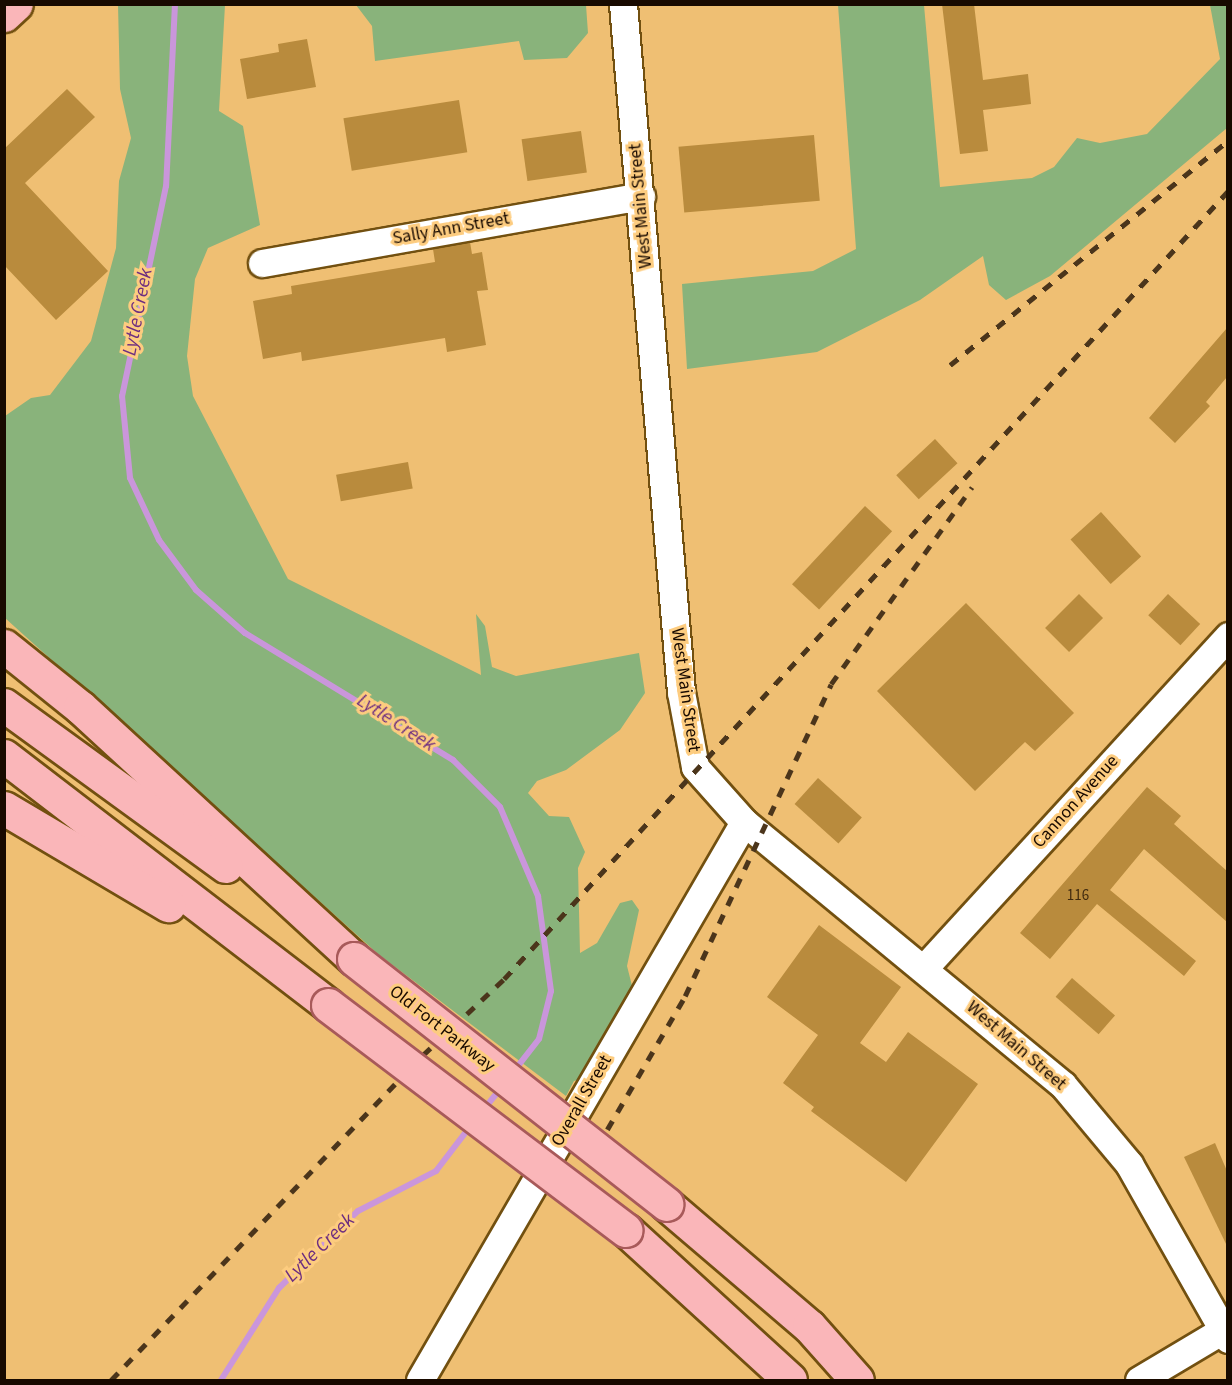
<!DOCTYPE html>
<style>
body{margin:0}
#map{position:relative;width:1232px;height:1385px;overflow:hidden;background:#efbf73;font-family:"Source Sans 3",sans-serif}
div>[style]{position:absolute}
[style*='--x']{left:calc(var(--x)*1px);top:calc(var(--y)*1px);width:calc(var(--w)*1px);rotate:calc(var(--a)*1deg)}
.green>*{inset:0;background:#89b37b}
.stream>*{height:6px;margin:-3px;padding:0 3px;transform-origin:3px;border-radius:3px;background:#ca96db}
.building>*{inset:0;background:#b98b3d;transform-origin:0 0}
.roads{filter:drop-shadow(2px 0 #725010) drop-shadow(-2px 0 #725010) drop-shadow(0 2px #725010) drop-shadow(0 -2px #725010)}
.minor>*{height:27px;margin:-13.5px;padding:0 13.5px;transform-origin:13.5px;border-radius:13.5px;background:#fff}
.major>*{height:33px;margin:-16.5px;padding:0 16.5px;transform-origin:16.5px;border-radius:16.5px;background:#fab6b9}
.rail>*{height:4.5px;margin-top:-2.25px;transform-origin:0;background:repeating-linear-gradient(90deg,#4b351b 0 10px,transparent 0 20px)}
.bridges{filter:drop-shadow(2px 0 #a85a5a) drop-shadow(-2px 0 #a85a5a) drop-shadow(0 2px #a85a5a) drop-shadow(0 -2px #a85a5a)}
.major-bridge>*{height:33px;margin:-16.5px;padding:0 16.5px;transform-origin:16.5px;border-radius:16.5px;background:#fab6b9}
span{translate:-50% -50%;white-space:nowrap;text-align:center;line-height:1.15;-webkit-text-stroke:6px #fdcc7f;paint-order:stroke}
.number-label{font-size:15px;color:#402a0f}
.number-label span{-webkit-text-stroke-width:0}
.street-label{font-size:18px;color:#180a00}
.water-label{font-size:20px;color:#6d2e80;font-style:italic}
.frame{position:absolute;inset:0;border:6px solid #180a00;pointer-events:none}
</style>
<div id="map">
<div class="green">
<i style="clip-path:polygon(118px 5px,225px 5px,219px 111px,243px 126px,260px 225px,208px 248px,195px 279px,187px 356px,193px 396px,288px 579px,481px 675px,476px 614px,485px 626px,492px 667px,516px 676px,639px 653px,645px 693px,620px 730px,566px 770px,537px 781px,528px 793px,549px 816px,569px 817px,585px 852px,578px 868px,580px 953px,597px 943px,620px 903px,632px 900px,639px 910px,627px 966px,641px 1021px,609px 1073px,574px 1081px,566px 1096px,378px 954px,5px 618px,5px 416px,31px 398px,50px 395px,91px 341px,116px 248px,119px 181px,131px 138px,120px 89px)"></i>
<i style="clip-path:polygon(356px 5px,586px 5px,588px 33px,567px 58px,524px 60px,519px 41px,375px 61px,372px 26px)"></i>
<i style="clip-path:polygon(838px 5px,924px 5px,940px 187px,1032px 178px,1054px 167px,1077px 138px,1100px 143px,1147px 134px,1220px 59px,1210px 5px,1227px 5px,1227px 128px,1050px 276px,1006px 300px,989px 285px,983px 256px,920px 300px,817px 352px,687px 369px,682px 284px,813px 271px,856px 249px)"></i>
</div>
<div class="stream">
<i style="--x:175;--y:4;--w:182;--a:92.8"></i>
<i style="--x:166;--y:186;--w:215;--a:101.8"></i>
<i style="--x:122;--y:396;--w:82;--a:84.4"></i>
<i style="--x:130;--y:478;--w:68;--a:64.9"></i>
<i style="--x:159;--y:540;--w:62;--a:53.5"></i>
<i style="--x:196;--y:590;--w:65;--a:41.3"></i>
<i style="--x:245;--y:633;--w:244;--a:31.4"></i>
<i style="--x:453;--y:760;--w:66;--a:45"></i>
<i style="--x:500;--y:807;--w:97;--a:66.9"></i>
<i style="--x:538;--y:896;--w:96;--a:82.2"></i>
<i style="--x:551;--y:991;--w:49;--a:104"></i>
<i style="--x:539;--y:1039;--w:41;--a:128"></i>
<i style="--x:484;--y:1109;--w:28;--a:-51"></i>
<i style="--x:221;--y:1380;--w:109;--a:-57.8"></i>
<i style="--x:279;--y:1288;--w:110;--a:-44.3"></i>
<i style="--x:358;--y:1211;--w:88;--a:-27.1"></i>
<i style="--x:436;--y:1171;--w:59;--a:-52.5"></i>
</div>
<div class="building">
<i style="clip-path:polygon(942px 4px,974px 4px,983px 80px,1028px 74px,1031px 104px,983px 110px,988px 151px,960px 154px)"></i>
<i style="clip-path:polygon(307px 39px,316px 87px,247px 99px,240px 59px,279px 52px,278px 44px)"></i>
<i style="clip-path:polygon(67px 89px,95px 117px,25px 183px,108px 271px,56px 320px,4px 265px,4px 149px)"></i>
<i style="left:459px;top:100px;width:53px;height:117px;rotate:81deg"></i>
<i style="left:581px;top:131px;width:42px;height:60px;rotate:82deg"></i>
<i style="left:814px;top:135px;width:66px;height:136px;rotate:85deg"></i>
<i style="clip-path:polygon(470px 242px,472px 254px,482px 252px,488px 290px,477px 291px,486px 345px,447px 352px,445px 338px,302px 361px,301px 352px,263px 359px,253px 301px,292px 294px,291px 286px,435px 262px,433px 249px)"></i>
<i style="clip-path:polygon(1227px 328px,1227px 377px,1206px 402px,1210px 406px,1175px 443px,1149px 418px)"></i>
<i style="left:935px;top:439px;width:33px;height:53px;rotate:47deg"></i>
<i style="left:408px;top:462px;width:27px;height:73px;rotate:80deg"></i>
<i style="left:865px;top:506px;width:37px;height:107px;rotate:43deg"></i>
<i style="left:1101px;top:512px;width:60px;height:41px;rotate:48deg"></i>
<i style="left:1079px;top:594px;width:34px;height:48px;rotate:45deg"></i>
<i style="left:1168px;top:594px;width:44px;height:29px;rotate:43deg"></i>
<i style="clip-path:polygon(966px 603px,1074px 713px,1035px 751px,1025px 742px,975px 791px,877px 691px)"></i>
<i style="left:818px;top:778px;width:59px;height:35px;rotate:42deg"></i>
<i style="clip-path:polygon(1147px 787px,1181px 816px,1174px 824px,1227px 871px,1227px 922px,1144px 849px,1110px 890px,1196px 961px,1184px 976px,1097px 904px,1050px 959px,1020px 933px)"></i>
<i style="clip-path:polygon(819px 925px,901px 987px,860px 1043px,886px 1062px,908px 1032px,978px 1084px,906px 1182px,811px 1111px,814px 1107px,783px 1083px,818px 1035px,767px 997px)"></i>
<i style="left:1072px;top:978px;width:57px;height:25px;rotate:41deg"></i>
<i style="clip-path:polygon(1215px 1143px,1227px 1171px,1227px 1246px,1184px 1157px)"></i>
</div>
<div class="roads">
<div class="minor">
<i style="--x:623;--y:4;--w:690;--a:85.18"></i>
<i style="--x:681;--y:692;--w:76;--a:79.4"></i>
<i style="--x:695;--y:767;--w:74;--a:48.3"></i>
<i style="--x:744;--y:822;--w:413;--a:39.5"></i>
<i style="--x:1063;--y:1085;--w:103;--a:50.1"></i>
<i style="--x:1129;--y:1164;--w:201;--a:60.5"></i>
<i style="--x:262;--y:263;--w:385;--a:-10"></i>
<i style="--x:925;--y:967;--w:449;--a:-47.5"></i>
<i style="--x:420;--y:1380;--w:645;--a:-59.86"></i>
<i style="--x:1139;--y:1380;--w:104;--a:-30.8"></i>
</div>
<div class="major">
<i style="--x:4;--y:15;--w:16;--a:-43"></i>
<i style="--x:4;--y:646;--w:97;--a:38.8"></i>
<i style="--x:80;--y:707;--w:372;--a:42.6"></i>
<i style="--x:4;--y:705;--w:274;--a:36"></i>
<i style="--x:4;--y:756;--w:409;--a:37.5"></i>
<i style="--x:4;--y:808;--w:191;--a:30.6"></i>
<i style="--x:666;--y:1204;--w:188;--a:40.5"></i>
<i style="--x:809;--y:1326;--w:72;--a:48.4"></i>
<i style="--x:626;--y:1230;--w:222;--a:42.4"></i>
</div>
</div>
<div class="rail">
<i style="--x:950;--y:365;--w:357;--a:-38.9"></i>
<i style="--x:587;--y:1164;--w:194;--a:-59.7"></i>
<i style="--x:685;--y:996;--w:344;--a:-64.9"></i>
<i style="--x:831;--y:684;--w:242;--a:-54.4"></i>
<i style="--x:111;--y:1380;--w:451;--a:-46.2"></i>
<i style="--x:423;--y:1055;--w:111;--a:-43.2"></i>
<i style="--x:504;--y:979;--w:1070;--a:-47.42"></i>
</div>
<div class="bridges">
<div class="major-bridge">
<i style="--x:354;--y:959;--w:397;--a:38.1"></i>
<i style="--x:328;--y:1005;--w:373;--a:37.1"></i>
</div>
</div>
<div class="number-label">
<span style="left:1078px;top:896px">116</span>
</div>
<div class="street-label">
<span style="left:641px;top:206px;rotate:-95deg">West Main Street</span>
<span style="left:451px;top:229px;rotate:-10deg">Sally Ann Street</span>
<span style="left:685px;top:690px;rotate:82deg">West Main Street</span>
<span style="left:1076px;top:802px;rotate:-48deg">Cannon Avenue</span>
<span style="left:442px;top:1029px;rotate:38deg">Old Fort Parkway</span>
<span style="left:1016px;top:1046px;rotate:41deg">West Main Street</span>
<span style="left:582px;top:1101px;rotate:-60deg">Overall Street</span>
</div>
<div class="water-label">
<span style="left:138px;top:312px;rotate:-79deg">Lytle Creek</span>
<span style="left:396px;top:723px;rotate:33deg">Lytle Creek</span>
<span style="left:320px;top:1248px;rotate:-44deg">Lytle Creek</span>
</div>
<div class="frame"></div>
</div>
